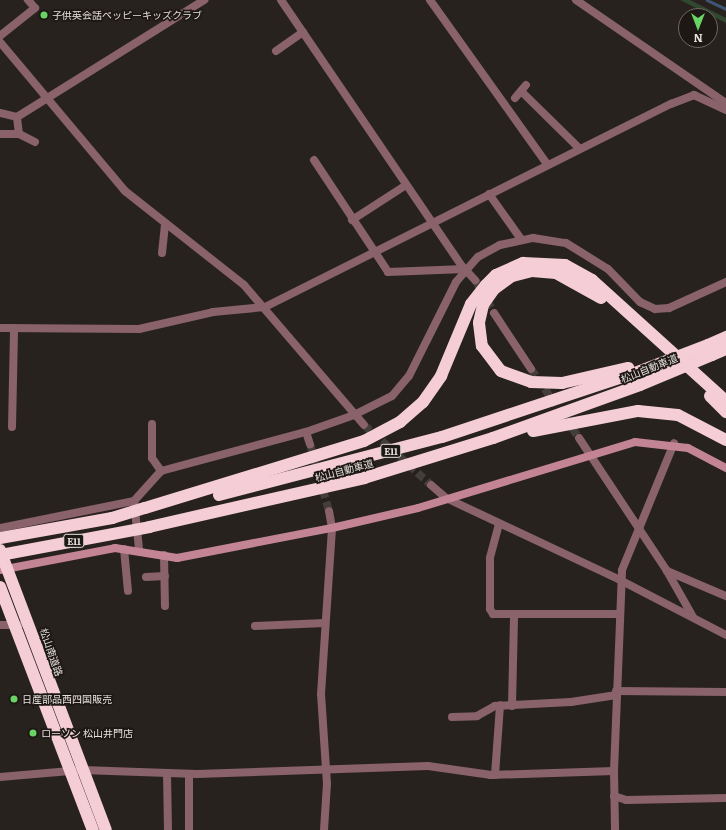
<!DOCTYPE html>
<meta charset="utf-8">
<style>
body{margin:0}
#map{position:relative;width:726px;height:830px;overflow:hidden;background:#28221e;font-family:Literata,"Noto Sans JP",serif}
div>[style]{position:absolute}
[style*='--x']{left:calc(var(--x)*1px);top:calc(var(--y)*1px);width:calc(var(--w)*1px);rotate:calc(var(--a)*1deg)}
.green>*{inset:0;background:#32472f}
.stream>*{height:2.5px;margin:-1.25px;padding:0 1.25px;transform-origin:1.25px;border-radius:1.25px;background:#3f5574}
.street-tunnel>*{height:8px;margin-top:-4px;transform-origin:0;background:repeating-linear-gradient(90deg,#443e3b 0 8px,transparent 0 12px)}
.street>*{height:8px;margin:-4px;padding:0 4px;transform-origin:4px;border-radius:4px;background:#89626c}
.secondary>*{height:8px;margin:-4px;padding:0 4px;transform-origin:4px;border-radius:4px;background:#c38596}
.highway>*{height:12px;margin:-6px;padding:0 6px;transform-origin:6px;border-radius:6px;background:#f5cdd7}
.highway-bridge>*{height:12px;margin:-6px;padding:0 6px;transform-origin:6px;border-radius:6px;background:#f5cdd7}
.dots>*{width:11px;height:11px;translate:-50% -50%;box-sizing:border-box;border:2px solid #1e1815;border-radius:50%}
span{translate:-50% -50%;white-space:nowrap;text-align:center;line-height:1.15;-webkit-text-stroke:3.5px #1e1815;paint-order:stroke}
.shield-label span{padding:1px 3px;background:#1e1815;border:1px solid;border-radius:3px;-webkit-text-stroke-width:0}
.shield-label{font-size:9px;color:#e5e0de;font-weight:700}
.poi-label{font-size:10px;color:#e5e0de}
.left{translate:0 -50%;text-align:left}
.street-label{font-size:10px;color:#e5e0de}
.north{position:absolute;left:678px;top:8px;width:40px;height:40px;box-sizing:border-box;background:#1e1815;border:1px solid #6e6865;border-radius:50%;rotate:180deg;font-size:11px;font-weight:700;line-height:16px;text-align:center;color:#e5e0de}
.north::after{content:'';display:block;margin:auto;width:14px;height:18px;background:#69d464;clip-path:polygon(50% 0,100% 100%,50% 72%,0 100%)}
</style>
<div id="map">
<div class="green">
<i style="clip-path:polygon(680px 0,690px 0,726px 18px,726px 23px)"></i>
</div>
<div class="stream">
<i style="--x:707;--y:0;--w:21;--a:25"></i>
</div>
<div class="street-tunnel">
<i style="--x:475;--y:280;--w:38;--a:60"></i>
<i style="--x:531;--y:369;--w:84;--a:55.2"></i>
<i style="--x:364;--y:425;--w:90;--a:41.8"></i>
<i style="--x:310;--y:444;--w:70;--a:74.2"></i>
</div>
<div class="street">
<i style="--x:281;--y:0;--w:320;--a:55.8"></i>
<i style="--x:461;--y:265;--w:21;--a:47"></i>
<i style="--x:430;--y:0;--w:201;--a:54.5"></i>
<i style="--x:576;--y:0;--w:182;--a:34.5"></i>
<i style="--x:0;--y:36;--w:45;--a:-38.7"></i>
<i style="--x:35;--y:8;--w:11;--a:-131"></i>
<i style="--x:0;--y:42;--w:194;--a:50"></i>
<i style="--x:125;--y:191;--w:152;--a:38.3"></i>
<i style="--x:244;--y:285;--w:184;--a:49.4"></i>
<i style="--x:276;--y:51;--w:33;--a:-35"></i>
<i style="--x:521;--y:91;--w:81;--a:44.5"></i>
<i style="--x:515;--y:98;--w:17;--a:-50"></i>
<i style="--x:0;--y:113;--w:17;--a:13"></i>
<i style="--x:0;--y:134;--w:19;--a:0"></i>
<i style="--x:35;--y:142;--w:18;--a:-153"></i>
<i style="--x:19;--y:134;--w:17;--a:-97"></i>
<i style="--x:17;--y:117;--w:221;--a:-32"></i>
<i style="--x:314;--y:160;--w:134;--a:56.5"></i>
<i style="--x:388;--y:272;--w:77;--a:-2.2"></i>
<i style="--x:489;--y:194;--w:55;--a:54.6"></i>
<i style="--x:352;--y:220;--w:64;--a:-32.9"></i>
<i style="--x:162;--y:253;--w:29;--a:-84"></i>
<i style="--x:494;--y:313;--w:67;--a:56.5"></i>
<i style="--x:0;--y:328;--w:139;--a:0.4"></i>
<i style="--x:139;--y:329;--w:76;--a:-12.9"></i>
<i style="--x:213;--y:312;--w:52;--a:-5.5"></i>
<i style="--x:265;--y:307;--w:454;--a:-26.6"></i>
<i style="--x:671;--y:104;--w:25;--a:-21"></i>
<i style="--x:694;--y:95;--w:35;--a:25"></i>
<i style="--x:152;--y:424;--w:34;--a:90"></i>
<i style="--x:152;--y:458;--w:16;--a:55"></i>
<i style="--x:12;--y:427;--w:99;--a:-88.8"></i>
<i style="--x:306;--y:432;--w:13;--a:72"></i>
<i style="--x:579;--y:438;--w:159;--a:56.5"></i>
<i style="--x:667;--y:571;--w:53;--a:60.5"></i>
<i style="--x:431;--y:485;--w:20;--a:41"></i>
<i style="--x:446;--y:498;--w:192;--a:25.2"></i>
<i style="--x:620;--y:580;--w:119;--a:27.4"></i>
<i style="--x:499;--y:524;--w:35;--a:105"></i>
<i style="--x:490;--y:558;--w:51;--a:90"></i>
<i style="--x:490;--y:609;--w:6;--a:59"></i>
<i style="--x:493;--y:614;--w:125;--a:0"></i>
<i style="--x:0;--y:528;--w:137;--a:-11.4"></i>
<i style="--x:124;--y:549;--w:42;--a:84.6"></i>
<i style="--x:139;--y:549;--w:48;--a:-95.9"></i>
<i style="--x:134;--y:501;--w:40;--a:-48"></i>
<i style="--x:161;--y:471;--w:150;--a:-15.1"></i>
<i style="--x:306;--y:432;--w:51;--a:-19.5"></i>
<i style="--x:354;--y:415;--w:42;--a:-26.6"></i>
<i style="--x:392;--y:396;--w:26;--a:-50"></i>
<i style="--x:409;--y:376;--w:105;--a:-63.4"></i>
<i style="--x:456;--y:282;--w:33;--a:-49"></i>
<i style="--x:478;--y:257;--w:25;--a:-29"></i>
<i style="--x:500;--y:245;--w:34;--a:-12"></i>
<i style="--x:533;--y:238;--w:33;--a:9"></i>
<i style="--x:566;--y:243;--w:49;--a:31.8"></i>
<i style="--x:608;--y:269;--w:46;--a:45.9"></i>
<i style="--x:640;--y:302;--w:17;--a:25"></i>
<i style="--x:655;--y:309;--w:14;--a:-4"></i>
<i style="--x:669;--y:308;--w:63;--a:-24.5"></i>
<i style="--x:164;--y:555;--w:51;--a:88.9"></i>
<i style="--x:667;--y:571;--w:64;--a:23"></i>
<i style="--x:146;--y:577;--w:19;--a:-3"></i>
<i style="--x:0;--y:625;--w:19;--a:0"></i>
<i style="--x:255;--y:626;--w:70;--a:-2.5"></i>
<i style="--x:616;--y:691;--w:110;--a:0.5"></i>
<i style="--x:512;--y:706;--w:91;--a:-88.7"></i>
<i style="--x:452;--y:717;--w:25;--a:-2"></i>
<i style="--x:477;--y:716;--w:21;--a:-29"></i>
<i style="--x:495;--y:706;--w:76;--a:-3"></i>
<i style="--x:571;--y:702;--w:46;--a:-8.8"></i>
<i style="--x:614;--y:771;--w:59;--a:89"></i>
<i style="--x:167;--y:773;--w:57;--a:89"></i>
<i style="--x:189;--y:774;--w:56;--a:90"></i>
<i style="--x:495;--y:775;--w:70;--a:-85.9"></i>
<i style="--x:0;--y:777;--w:82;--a:-4.9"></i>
<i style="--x:82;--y:770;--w:115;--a:2"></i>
<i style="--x:197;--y:774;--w:231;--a:-2"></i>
<i style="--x:428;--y:766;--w:64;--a:8.1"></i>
<i style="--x:491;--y:775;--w:123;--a:-1.9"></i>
<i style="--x:614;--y:771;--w:201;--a:-87.7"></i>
<i style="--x:622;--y:570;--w:137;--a:-67.7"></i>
<i style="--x:614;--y:796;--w:13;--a:18"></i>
<i style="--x:626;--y:800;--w:100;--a:-1.1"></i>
<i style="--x:324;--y:830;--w:46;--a:-86.3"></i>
<i style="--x:327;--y:784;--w:90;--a:-93.8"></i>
<i style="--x:321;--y:694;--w:166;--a:-86.2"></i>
<i style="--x:332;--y:528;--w:17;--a:-100"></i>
</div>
<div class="secondary">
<i style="--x:0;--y:570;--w:117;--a:-10.8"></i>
<i style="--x:115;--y:548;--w:63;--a:9.2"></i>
<i style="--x:177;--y:558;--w:158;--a:-11"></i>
<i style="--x:332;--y:528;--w:88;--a:-13.1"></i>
<i style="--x:418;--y:508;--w:227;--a:-16.9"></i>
<i style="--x:635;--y:442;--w:53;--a:6.5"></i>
<i style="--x:688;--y:448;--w:43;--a:27.8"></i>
</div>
<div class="highway">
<i style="--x:601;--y:298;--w:51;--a:-150.9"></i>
<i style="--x:556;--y:273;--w:24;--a:-175"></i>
<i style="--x:532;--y:271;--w:21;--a:166"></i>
<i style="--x:512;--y:276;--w:22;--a:144"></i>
<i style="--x:494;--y:289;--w:19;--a:125"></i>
<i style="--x:483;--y:305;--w:18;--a:103"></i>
<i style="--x:479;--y:323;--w:23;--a:83"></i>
<i style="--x:482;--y:346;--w:31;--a:53"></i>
<i style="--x:501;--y:371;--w:32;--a:20"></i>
<i style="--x:531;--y:382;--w:31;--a:2"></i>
<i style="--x:562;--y:383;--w:68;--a:-12.8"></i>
<i style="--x:708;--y:345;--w:20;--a:-24"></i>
<i style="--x:712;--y:355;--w:15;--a:-23"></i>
<i style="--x:710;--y:396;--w:23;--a:45"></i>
<i style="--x:533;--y:431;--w:107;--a:-10.8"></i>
<i style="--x:638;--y:411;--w:40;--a:5.7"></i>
<i style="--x:678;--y:415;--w:54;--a:27.5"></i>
<i style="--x:219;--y:495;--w:230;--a:-14.6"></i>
<i style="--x:442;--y:437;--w:193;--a:-18.4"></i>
<i style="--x:145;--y:508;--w:229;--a:-17"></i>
<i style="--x:364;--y:441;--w:41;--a:-27.8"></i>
<i style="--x:400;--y:422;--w:30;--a:-41"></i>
<i style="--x:423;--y:402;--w:32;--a:-55"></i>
<i style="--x:441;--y:376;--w:78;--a:-67.4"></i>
<i style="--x:471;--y:304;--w:24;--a:-52"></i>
<i style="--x:486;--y:285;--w:14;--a:-45"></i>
<i style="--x:496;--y:275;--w:30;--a:-24"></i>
<i style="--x:523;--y:263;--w:42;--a:2.7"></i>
<i style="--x:565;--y:265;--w:31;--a:29"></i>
<i style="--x:592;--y:280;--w:181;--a:42.1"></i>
<i style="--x:149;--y:527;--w:221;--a:-12.8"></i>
<i style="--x:364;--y:478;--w:135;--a:-17.2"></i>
<i style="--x:493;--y:438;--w:156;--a:-19.8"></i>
<i style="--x:0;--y:538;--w:114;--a:-10.1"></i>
<i style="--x:0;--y:550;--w:299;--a:69.3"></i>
<i style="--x:0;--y:587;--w:260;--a:69.1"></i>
</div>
<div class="highway-bridge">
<i style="--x:632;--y:374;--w:81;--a:-20.9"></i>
<i style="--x:640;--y:385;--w:78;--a:-22.6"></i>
<i style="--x:112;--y:518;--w:34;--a:-17"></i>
<i style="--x:0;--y:555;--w:152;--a:-10.6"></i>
</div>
<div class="dots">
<i style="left:44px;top:15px;background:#69d464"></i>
<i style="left:14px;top:699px;background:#69d464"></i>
<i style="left:33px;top:733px;background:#69d464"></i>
</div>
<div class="shield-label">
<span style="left:391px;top:451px">E11</span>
<span style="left:74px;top:541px">E11</span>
</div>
<div class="poi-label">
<span class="left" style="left:52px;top:15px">子供英会話ペッピーキッズクラブ</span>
<span class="left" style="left:22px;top:699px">日産部品西四国販売</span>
<span class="left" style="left:41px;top:733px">ローソン 松山井門店</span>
</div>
<div class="street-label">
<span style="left:649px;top:368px;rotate:-22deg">松山自動車道</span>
<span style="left:344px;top:470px;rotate:-15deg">松山自動車道</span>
<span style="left:52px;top:652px;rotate:71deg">松山南道路</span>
</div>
<div class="north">N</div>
</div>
